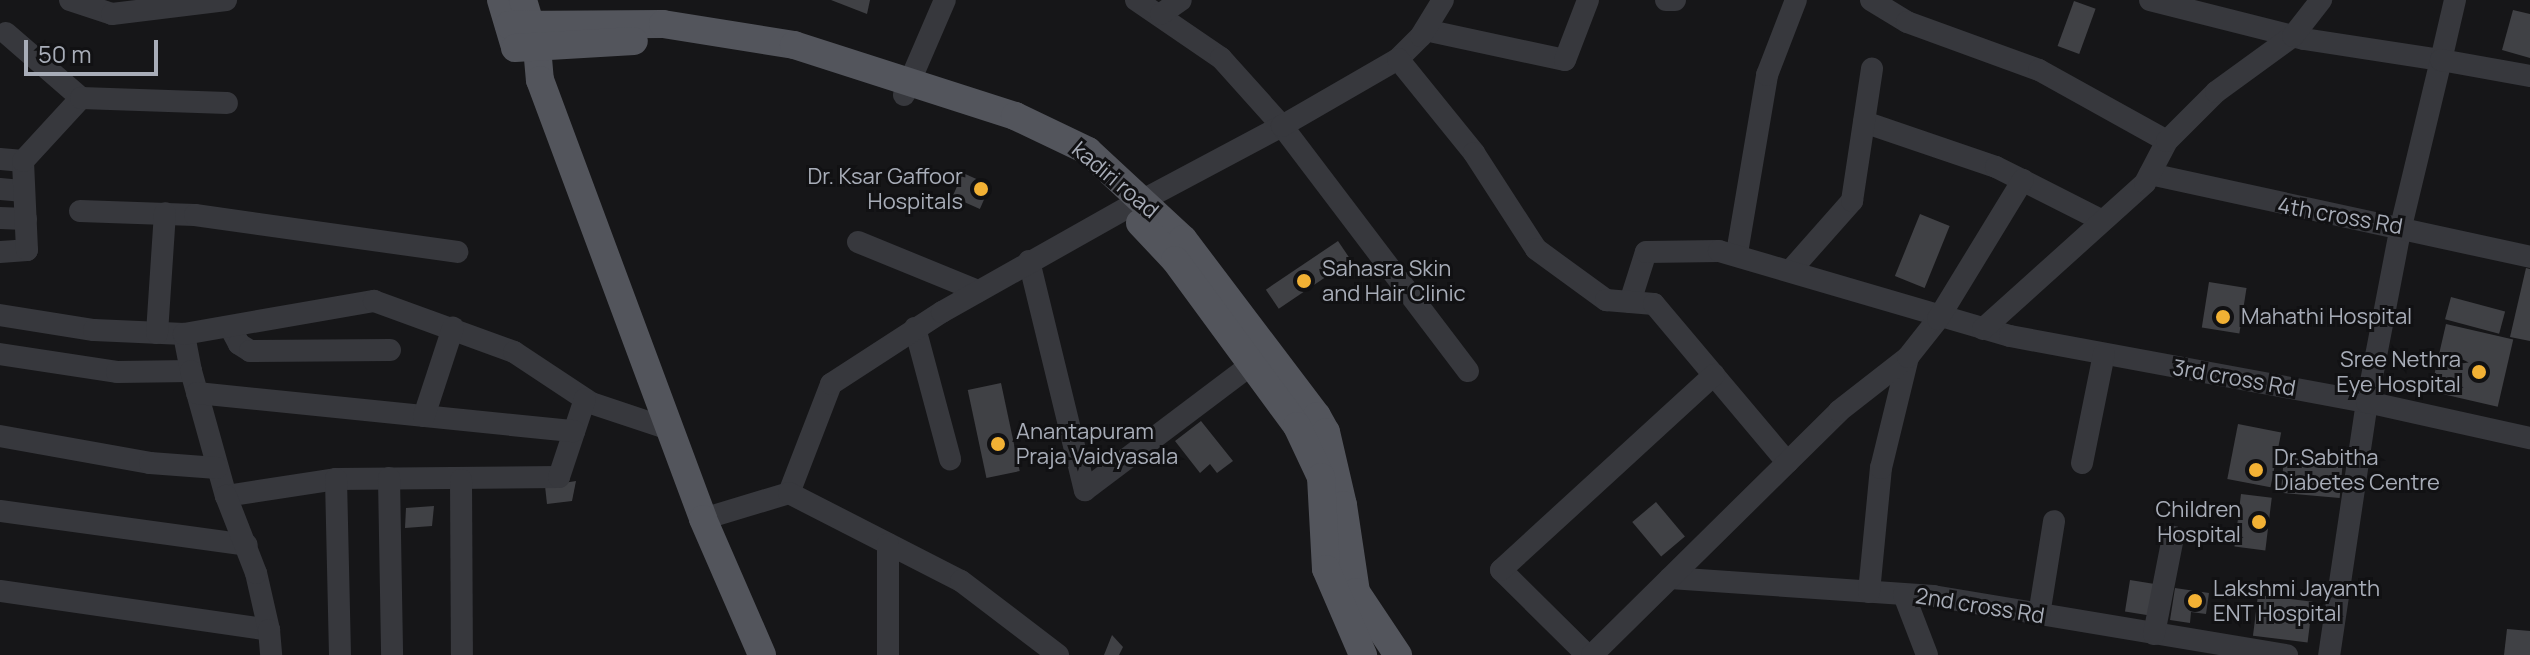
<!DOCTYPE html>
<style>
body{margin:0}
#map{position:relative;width:2530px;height:655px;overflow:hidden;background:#161618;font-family:Manrope,sans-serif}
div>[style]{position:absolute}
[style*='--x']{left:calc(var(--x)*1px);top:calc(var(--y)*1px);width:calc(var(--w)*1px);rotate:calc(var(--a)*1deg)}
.building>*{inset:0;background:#404145;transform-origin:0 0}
.minor>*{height:22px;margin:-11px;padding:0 11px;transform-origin:11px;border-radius:11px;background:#37383d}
.major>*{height:28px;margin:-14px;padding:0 14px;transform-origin:14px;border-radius:14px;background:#53555c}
.dots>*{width:22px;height:22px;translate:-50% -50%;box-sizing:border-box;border:4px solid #111113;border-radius:50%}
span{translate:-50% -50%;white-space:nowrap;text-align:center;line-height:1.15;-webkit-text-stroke:6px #111113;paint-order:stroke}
.poi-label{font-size:22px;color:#a8adb8}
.right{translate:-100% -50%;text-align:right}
.left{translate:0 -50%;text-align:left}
.street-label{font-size:22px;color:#a8adb8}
.scale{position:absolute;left:24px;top:40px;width:134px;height:36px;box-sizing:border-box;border:4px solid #a8adb8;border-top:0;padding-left:10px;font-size:24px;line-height:28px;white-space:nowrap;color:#a8adb8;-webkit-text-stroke:6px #111113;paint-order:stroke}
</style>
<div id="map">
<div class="building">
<i style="clip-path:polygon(831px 0,870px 0,867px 14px)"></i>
<i style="left:2074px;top:1px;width:23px;height:48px;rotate:20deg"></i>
<i style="clip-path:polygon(2513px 10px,2530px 14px,2530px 58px,2502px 50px)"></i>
<i style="left:963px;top:173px;width:30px;height:26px;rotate:24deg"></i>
<i style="left:1920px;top:214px;width:32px;height:67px;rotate:22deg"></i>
<i style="left:1338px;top:241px;width:23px;height:87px;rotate:56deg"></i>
<i style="clip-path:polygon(2526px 268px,2530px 269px,2530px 341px,2510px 337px)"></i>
<i style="left:2209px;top:282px;width:38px;height:46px;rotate:9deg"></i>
<i style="left:2451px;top:297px;width:56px;height:23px;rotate:15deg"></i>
<i style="left:2446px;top:324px;width:69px;height:69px;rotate:13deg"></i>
<i style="left:1001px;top:383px;width:90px;height:34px;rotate:78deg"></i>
<i style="clip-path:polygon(1201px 421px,1233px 461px,1217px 473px,1210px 464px,1200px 473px,1175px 441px)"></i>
<i style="left:2238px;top:424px;width:44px;height:56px;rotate:11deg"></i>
<i style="left:2284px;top:457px;width:59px;height:36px;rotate:5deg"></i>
<i style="clip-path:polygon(576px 481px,572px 501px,547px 504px,545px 486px)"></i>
<i style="left:2241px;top:494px;width:31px;height:53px;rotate:7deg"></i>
<i style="left:1656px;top:502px;width:45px;height:31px;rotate:50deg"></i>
<i style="clip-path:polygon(434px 506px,432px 526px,405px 528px,406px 508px)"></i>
<i style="left:2130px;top:580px;width:25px;height:32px;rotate:9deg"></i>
<i style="clip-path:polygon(2175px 588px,2209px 593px,2206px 614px,2191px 612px,2190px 623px,2170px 620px)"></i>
<i style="left:2258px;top:595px;width:55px;height:41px;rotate:7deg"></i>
<i style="clip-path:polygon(2507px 629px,2530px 631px,2530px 655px,2504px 655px)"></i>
<i style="clip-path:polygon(1112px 635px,1123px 647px,1119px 655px,1104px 655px)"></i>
</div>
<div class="minor">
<i style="--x:70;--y:0;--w:44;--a:18.4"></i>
<i style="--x:112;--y:14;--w:115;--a:-7"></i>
<i style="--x:1136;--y:0;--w:103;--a:34.3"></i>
<i style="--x:1221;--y:58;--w:91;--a:48.1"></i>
<i style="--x:1282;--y:126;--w:157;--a:152"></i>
<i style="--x:1666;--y:0;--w:9;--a:0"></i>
<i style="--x:1871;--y:0;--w:42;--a:31.4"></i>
<i style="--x:1907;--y:22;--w:140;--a:20"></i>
<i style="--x:2039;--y:70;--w:146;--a:29"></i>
<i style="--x:2150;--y:0;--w:159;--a:14.2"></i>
<i style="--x:2304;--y:39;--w:139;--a:8.7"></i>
<i style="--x:2441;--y:60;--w:171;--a:103.5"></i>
<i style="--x:2401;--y:226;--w:179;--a:100.9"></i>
<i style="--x:2367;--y:402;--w:256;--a:98.5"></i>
<i style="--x:2455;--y:0;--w:62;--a:103.1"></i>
<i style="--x:2441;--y:60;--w:90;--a:10.2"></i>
<i style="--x:1161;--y:14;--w:24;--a:-35"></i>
<i style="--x:1425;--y:30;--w:143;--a:12.1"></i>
<i style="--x:1565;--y:60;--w:64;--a:-69"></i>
<i style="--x:6;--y:33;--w:99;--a:40.9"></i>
<i style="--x:1398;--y:59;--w:33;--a:-45"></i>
<i style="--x:1421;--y:36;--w:42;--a:-58.6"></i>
<i style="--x:904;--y:95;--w:103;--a:-66.7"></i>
<i style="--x:1864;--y:122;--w:139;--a:18.8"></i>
<i style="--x:1996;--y:167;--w:118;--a:26.8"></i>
<i style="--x:0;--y:159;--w:23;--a:5"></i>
<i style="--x:2150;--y:174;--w:389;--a:12.3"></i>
<i style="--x:0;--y:189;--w:24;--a:5"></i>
<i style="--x:80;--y:211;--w:115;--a:2"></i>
<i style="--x:195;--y:215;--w:265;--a:8"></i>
<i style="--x:0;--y:218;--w:26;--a:2"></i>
<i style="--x:858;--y:242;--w:130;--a:22.2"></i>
<i style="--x:0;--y:252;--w:27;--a:-4"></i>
<i style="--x:27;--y:250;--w:89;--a:-92.6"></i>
<i style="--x:23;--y:161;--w:86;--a:-47.4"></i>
<i style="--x:81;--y:98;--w:146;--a:2"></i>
<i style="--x:1737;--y:253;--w:181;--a:-80.4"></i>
<i style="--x:1767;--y:75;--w:80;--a:-68.9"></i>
<i style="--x:1029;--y:261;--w:236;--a:76.3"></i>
<i style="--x:1085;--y:490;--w:208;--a:-37"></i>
<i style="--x:1790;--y:271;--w:94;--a:-48.5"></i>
<i style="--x:1852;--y:201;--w:134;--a:-81.4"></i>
<i style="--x:1630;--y:302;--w:52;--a:-72.3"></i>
<i style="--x:1646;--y:252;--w:73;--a:-0.8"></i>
<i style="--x:1719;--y:251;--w:303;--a:16.3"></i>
<i style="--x:2010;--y:336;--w:363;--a:10.5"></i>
<i style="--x:2367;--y:402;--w:167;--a:12.5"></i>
<i style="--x:0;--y:315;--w:95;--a:9.1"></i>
<i style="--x:94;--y:330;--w:90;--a:2.5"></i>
<i style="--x:230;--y:327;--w:19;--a:62"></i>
<i style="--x:239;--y:344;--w:13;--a:32"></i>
<i style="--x:250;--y:351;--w:140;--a:-0.4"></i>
<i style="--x:915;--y:328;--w:136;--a:75"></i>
<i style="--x:1983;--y:329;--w:218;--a:-42"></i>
<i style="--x:2145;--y:183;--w:47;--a:-62.4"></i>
<i style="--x:2167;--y:141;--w:69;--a:-45"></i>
<i style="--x:2216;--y:92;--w:95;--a:-36"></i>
<i style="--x:2293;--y:36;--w:46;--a:-52.1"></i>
<i style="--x:157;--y:333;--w:120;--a:-86.2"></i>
<i style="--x:0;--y:354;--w:118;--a:8.7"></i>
<i style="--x:117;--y:372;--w:74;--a:-0.8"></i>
<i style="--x:191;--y:371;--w:38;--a:-101"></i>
<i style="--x:184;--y:334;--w:193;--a:-9.9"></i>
<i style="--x:374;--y:301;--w:149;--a:20"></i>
<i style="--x:514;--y:352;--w:92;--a:33.5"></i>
<i style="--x:591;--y:403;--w:85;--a:18.4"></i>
<i style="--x:191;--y:371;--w:130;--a:74.4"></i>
<i style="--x:226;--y:496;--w:111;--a:-8.8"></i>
<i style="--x:336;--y:479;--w:223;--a:-0.5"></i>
<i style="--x:559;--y:477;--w:82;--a:-71.6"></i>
<i style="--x:1468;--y:371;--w:308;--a:-127.2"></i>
<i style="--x:1282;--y:126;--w:134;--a:-30"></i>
<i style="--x:1398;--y:59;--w:121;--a:51"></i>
<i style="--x:1474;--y:153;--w:114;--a:57.1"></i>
<i style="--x:1536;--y:249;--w:87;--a:36.1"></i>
<i style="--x:1606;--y:300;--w:48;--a:4.8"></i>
<i style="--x:1654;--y:304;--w:207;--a:49.9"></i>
<i style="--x:197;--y:393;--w:379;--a:5.8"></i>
<i style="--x:424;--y:416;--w:93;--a:-71.8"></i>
<i style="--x:0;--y:436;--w:152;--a:10.2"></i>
<i style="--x:150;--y:463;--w:67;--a:4.3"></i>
<i style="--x:2082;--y:463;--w:111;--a:-78.6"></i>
<i style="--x:389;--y:478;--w:177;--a:89"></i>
<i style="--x:336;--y:479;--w:176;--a:88.7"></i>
<i style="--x:461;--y:480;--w:174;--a:89.7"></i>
<i style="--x:789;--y:493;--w:117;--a:-68.9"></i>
<i style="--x:831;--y:384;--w:132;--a:-33"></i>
<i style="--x:942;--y:312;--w:210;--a:-29.4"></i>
<i style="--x:0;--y:511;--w:249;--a:7.8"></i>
<i style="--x:703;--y:519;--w:90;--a:-16.8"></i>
<i style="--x:789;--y:493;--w:193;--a:27.1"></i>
<i style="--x:961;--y:581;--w:122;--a:37.3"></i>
<i style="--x:888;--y:544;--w:111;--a:90"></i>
<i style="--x:1670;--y:578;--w:264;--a:3.9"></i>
<i style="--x:1933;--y:596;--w:359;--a:9.5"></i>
<i style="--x:0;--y:591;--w:272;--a:8.2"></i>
<i style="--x:269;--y:630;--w:58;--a:-102.8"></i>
<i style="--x:256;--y:573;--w:83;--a:-111.3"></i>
<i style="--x:1869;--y:592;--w:125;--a:-84.5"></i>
<i style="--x:1881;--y:468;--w:114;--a:-76.3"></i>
<i style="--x:1904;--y:595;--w:64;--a:69"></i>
<i style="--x:2039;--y:615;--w:95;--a:-80.9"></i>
<i style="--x:269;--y:630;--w:25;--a:85"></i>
<i style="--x:2154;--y:634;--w:99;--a:-78.9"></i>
<i style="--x:1587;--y:655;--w:121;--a:-135.3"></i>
<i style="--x:1501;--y:570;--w:289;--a:-42.5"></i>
<i style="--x:1592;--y:655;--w:347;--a:-44.6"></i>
<i style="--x:1839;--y:411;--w:88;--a:-38"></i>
<i style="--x:1908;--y:357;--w:48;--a:-51.7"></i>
<i style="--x:1938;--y:319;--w:163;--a:-58.6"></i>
</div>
<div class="major">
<i style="--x:501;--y:0;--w:46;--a:73.5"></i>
<i style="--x:523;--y:0;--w:49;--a:73.4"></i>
<i style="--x:537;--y:47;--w:33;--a:85"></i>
<i style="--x:540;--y:80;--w:468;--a:69.6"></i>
<i style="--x:703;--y:519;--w:148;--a:66.5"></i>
<i style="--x:509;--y:25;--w:154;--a:-0.4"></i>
<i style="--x:663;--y:24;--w:133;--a:9.1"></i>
<i style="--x:794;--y:45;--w:232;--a:17.8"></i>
<i style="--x:1015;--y:116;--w:81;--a:25.6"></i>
<i style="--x:1088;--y:151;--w:129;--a:42.8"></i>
<i style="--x:1183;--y:239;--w:222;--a:52.9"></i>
<i style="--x:1317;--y:416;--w:18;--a:61"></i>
<i style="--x:1326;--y:432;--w:75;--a:76.9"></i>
<i style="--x:1343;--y:505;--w:88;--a:81.5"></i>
<i style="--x:1356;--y:592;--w:76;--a:56.3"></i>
<i style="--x:515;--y:48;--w:119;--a:-3.4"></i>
<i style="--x:1140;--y:223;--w:51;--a:46.6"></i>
<i style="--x:1175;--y:260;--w:206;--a:53.7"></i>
<i style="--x:1297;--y:426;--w:56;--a:64.8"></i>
<i style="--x:1321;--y:477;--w:92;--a:86.9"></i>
<i style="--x:1326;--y:569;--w:94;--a:66.7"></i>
</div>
<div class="dots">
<i style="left:981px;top:189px;background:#f2b134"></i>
<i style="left:1304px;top:281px;background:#f2b134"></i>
<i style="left:2223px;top:317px;background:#f2b134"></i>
<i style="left:2479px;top:372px;background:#f2b134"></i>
<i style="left:998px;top:444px;background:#f2b134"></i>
<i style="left:2256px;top:470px;background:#f2b134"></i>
<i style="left:2259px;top:522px;background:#f2b134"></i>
<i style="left:2195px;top:601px;background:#f2b134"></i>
</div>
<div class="poi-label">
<span class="right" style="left:963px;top:189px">Dr. Ksar Gaffoor<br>Hospitals</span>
<span class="left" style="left:1322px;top:281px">Sahasra Skin<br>and Hair Clinic</span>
<span class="left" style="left:2241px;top:317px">Mahathi Hospital</span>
<span class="right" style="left:2461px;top:372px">Sree Nethra<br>Eye Hospital</span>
<span class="left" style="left:1016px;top:444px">Anantapuram<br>Praja Vaidyasala</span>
<span class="left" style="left:2274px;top:470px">Dr.Sabitha<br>Diabetes Centre</span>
<span class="right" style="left:2241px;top:522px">Children<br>Hospital</span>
<span class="left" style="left:2213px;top:601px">Lakshmi Jayanth<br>ENT Hospital</span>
</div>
<div class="street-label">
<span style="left:1115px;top:180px;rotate:40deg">kadiri road</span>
<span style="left:2340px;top:216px;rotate:10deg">4th cross Rd</span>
<span style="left:2234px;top:378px;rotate:10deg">3rd cross Rd</span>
<span style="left:1980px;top:606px;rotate:9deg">2nd cross Rd</span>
</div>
<div class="scale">50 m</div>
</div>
